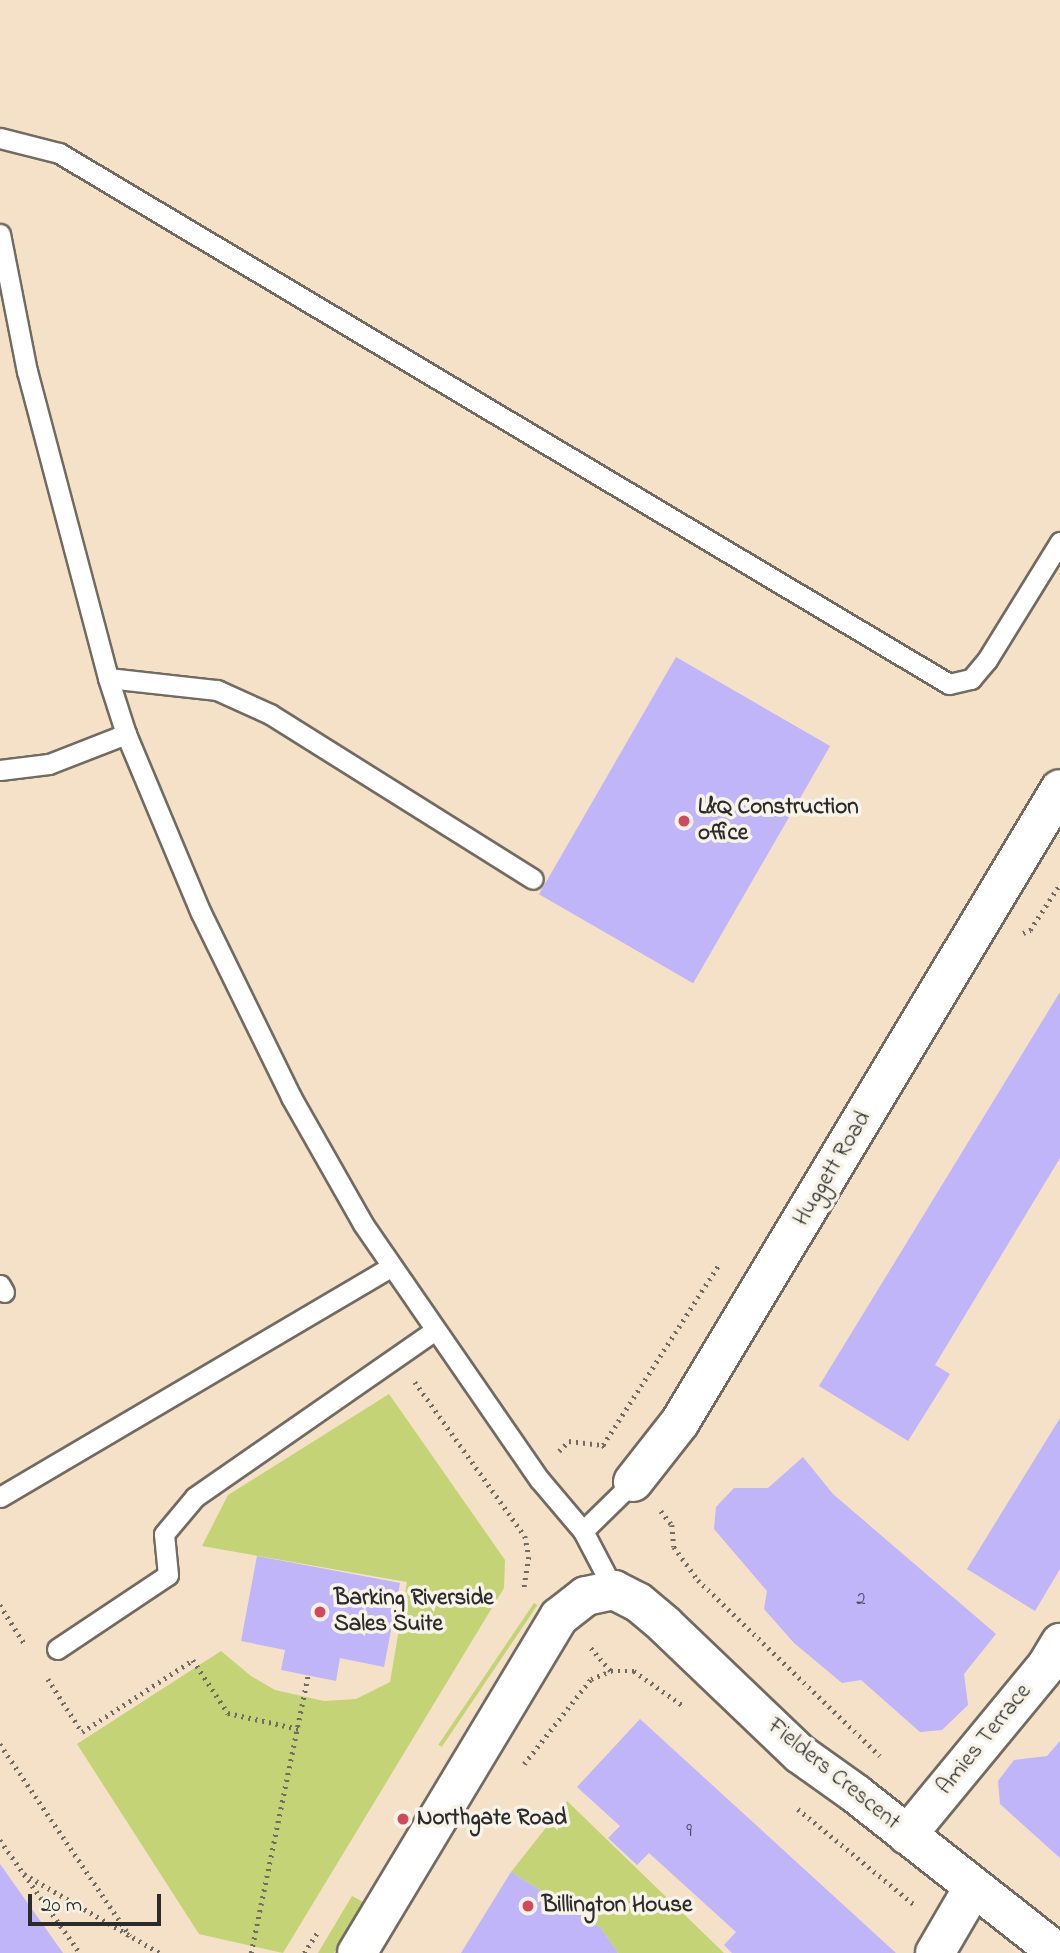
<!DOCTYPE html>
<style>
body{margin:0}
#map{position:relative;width:1060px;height:1953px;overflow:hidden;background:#f4e1c7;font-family:"Indie Flower",sans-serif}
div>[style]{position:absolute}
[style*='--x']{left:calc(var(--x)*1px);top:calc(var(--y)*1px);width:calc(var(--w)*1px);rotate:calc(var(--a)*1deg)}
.green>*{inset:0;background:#c3d375;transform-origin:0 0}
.building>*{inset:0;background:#bfb5f8;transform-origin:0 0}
.path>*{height:4.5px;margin-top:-2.25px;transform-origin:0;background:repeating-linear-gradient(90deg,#716b62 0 2px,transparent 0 7px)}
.roads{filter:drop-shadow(2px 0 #716b62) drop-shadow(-2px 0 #716b62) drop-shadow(0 2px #716b62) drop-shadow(0 -2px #716b62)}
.lane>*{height:19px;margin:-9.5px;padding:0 9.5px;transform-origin:9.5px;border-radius:9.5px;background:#fff}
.street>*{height:38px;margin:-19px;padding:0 19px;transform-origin:19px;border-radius:19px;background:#fff}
.secondary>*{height:38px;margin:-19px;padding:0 19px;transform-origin:19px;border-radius:19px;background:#fff}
.dots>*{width:19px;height:19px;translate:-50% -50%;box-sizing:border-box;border:4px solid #f7f3e8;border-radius:50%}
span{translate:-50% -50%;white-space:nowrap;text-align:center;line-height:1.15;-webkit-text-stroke:7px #f7f3e8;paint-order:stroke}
.number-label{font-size:19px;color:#504e5e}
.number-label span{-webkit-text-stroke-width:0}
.poi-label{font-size:23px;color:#2b2b2b;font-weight:700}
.left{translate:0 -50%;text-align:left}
.street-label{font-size:23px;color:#2b2b2b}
.scale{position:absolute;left:28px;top:1894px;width:133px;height:32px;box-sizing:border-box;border:4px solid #2b2b2b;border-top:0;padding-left:9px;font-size:21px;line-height:24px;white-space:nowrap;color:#2b2b2b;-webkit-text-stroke:5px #f7f3e8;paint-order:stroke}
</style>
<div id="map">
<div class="green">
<i style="clip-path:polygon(389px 1394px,505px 1560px,504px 1588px,283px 1953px,199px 1934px,77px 1744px,221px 1651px,251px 1676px,275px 1690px,324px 1701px,356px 1699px,390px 1682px,407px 1582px,202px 1546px,228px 1495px)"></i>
<i style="left:534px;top:1603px;width:4px;height:171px;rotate:34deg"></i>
<i style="clip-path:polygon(567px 1801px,724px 1953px,618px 1953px,600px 1927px,511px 1872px)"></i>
<i style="clip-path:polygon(352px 1896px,365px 1903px,334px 1953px,318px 1953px)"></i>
</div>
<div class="building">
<i style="left:676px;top:657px;width:178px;height:274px;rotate:30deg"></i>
<i style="clip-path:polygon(1060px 992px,1060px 1158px,935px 1365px,950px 1374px,908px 1441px,819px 1386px)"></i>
<i style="clip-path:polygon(1060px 1418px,1060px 1569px,1035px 1611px,967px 1569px)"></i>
<i style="clip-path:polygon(803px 1457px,833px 1494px,996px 1634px,964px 1674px,968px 1705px,942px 1730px,920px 1732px,861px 1680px,842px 1683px,794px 1643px,764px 1609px,767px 1591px,714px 1529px,716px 1507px,734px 1488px,768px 1488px)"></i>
<i style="clip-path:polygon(257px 1556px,400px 1583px,384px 1667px,340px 1658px,336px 1681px,281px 1670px,285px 1650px,241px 1641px)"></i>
<i style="clip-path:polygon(640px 1719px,896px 1953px,732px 1953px,724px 1945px,736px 1932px,649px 1853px,637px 1865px,608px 1838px,620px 1826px,577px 1787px)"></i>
<i style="clip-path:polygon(1060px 1741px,1060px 1858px,1000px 1804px,998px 1781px,1014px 1760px,1047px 1756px)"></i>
<i style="clip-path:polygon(0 1864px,63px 1953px,0 1953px)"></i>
<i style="clip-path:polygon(511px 1872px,600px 1927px,618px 1953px,461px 1953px)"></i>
</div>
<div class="path">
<i style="--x:1023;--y:933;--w:8;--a:-23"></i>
<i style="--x:1030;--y:930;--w:55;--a:-56.9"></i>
<i style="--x:415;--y:1382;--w:189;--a:54.5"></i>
<i style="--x:525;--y:1536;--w:21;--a:79"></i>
<i style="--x:529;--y:1557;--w:32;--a:99"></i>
<i style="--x:603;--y:1445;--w:216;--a:-57.3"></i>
<i style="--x:559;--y:1451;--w:14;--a:-45"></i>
<i style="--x:569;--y:1441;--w:34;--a:7"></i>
<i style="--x:603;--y:1445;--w:6;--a:45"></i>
<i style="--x:661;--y:1511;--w:18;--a:52"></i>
<i style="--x:672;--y:1525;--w:22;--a:85"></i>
<i style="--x:674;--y:1547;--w:41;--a:54"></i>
<i style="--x:698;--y:1580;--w:253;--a:44"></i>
<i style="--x:0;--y:1605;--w:45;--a:57.7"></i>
<i style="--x:591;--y:1648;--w:30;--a:49"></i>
<i style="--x:48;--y:1679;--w:63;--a:57.3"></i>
<i style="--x:82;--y:1732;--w:132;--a:-33"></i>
<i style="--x:193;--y:1660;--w:64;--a:56.6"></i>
<i style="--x:228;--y:1713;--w:73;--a:12.7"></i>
<i style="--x:0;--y:1744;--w:232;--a:55.9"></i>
<i style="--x:524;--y:1764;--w:108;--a:-51.8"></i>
<i style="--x:591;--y:1679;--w:22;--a:-22"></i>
<i style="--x:611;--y:1671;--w:23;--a:0"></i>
<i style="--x:634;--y:1671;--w:59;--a:35.3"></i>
<i style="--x:798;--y:1809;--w:153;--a:39.4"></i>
<i style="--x:0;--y:1840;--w:138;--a:54.7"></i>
<i style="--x:24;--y:1874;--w:157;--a:30.2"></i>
<i style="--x:251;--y:1953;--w:283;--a:-78.4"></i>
<i style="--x:304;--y:1953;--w:24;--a:-57"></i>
</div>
<div class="roads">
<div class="lane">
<i style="--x:0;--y:138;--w:61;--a:14.3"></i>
<i style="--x:59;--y:153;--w:1036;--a:30.82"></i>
<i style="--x:949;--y:684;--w:23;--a:-13"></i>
<i style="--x:971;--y:679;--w:25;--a:-50"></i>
<i style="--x:987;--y:660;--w:139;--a:-58.3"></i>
<i style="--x:0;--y:234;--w:140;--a:78.9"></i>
<i style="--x:27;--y:371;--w:318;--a:75.2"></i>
<i style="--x:108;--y:678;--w:59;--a:72.2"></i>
<i style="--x:126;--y:734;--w:194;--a:67.3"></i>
<i style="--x:201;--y:913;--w:205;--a:63.9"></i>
<i style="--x:291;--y:1097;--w:146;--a:60.4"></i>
<i style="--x:363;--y:1224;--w:310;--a:55.4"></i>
<i style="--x:539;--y:1479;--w:68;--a:49.8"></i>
<i style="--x:583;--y:1531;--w:67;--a:62.3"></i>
<i style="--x:108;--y:678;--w:110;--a:6.3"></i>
<i style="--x:217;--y:690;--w:58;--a:24.4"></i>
<i style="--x:270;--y:714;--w:310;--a:32.1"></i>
<i style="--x:0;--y:770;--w:49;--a:-7"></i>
<i style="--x:49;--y:764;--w:83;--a:-21.3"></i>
<i style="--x:0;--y:1285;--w:8;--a:60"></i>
<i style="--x:0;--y:1497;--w:454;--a:-30.5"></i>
<i style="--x:583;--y:1531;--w:70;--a:-44.4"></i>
<i style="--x:57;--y:1649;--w:133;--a:-33.7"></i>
<i style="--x:168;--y:1575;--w:41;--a:-95.6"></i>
<i style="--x:164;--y:1534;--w:48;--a:-50"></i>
<i style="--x:195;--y:1497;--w:291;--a:-34.8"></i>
</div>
<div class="street">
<i style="--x:633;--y:1482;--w:76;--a:-51.9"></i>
<i style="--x:680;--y:1422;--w:738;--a:-59.02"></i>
<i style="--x:907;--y:1835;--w:220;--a:-50.5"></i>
<i style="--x:1047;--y:1665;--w:26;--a:-59"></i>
<i style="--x:935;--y:1953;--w:75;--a:-59.7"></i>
</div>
<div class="secondary">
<i style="--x:357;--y:1953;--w:392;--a:-59"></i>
<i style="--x:559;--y:1617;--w:34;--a:-38"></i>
<i style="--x:586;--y:1596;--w:29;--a:-12"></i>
<i style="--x:614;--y:1590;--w:27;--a:27"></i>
<i style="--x:638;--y:1602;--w:35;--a:40"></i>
<i style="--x:665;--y:1625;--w:187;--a:43.7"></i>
<i style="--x:800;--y:1754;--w:69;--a:35.5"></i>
<i style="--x:856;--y:1794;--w:257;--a:38.2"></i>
</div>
</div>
<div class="dots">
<i style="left:684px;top:821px;background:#d1495b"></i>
<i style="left:320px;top:1612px;background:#d1495b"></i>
<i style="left:403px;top:1819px;background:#d1495b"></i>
<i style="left:528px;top:1906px;background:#d1495b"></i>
</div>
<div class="number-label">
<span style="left:861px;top:1600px">2</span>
<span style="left:689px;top:1832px">9</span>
</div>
<div class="poi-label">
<span class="left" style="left:698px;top:821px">L&amp;Q Construction<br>office</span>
<span class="left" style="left:334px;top:1612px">Barking Riverside<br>Sales Suite</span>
<span class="left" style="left:417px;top:1819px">Northgate Road</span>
<span class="left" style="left:542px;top:1906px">Billington House</span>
</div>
<div class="street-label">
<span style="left:833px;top:1169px;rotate:-59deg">Huggett Road</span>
<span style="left:985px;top:1740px;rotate:-51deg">Amies Terrace</span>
<span style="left:833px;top:1775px;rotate:39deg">Fielders Crescent</span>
</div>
<div class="scale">20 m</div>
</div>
